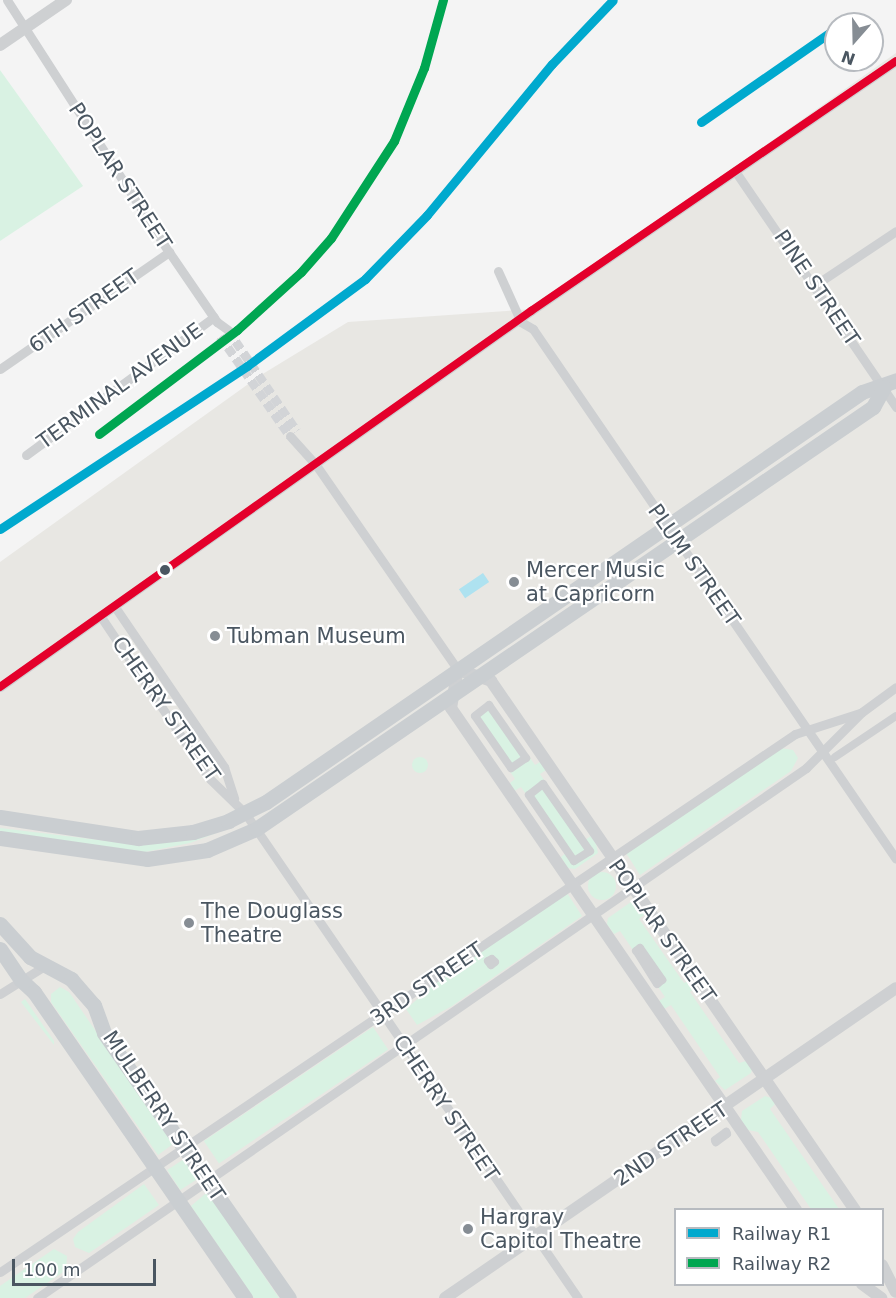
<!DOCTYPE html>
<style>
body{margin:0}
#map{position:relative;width:896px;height:1298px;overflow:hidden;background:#f4f4f4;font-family:"DejaVu Sans",sans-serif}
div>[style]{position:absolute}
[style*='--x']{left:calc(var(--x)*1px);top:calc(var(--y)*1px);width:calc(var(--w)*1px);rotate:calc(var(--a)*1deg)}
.commercial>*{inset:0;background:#e8e7e3}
.green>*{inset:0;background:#d9f2e3;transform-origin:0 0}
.round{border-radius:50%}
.water>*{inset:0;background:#aee2f0;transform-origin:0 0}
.minor-tunnel>*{height:9px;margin-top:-4.5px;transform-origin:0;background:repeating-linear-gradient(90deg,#d2d4d7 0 9px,transparent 0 13.5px)}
.pedestrian>*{height:8px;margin:-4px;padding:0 4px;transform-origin:4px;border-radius:4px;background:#ced0d2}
.minor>*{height:9px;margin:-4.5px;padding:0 4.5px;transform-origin:4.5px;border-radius:4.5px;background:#ced0d2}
.tertiary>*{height:12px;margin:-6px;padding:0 6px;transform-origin:6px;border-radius:6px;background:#ced0d2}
.primary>*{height:15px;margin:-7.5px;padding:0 7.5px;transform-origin:7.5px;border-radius:7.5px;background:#caced1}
.bus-1>*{height:8px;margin:-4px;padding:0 4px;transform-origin:4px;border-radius:4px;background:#e4002b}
.rail-1>*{height:9px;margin:-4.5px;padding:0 4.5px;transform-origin:4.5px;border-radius:4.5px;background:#00a9ce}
.rail-2>*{height:9px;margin:-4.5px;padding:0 4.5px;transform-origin:4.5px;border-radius:4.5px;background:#00a651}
.dots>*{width:16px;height:16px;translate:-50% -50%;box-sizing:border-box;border:3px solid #fff;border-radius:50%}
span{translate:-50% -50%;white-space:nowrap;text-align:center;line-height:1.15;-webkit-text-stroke:4.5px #fff;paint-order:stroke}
.street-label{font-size:21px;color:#4a5661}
.poi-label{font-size:21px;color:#4a5661}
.left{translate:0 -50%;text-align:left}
.legend{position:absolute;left:674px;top:1208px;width:210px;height:78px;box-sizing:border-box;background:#fff;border:2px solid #b7bbc0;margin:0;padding:8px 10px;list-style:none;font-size:18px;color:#4a5661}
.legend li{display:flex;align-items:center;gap:12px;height:30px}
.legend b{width:30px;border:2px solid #b7bbc0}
.north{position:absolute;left:824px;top:12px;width:60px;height:60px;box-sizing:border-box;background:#fff;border:2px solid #b7bbc0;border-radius:50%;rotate:200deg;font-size:16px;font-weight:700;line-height:24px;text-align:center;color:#4a5661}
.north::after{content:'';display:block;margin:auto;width:21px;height:27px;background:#868d94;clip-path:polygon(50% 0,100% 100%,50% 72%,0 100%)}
.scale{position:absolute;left:12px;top:1259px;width:144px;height:27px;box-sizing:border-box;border:3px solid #4a5661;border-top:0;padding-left:8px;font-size:18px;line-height:21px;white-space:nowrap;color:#4a5661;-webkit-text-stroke:4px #fff;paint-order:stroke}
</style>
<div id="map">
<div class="commercial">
<i style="clip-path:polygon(evenodd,896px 53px,896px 1298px,0 1298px,0 562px,261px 375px,348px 322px,534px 309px,896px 53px,676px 1210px,882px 1210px,882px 1284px,676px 1284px,676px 1210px)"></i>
</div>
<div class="green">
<i style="clip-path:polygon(0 70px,83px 186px,0 241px)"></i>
<i style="clip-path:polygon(487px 703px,492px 704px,535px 765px,540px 762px,546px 770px,540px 774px,585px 840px,591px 836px,596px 844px,598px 853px,575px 869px,568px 868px,561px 857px,566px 853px,521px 787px,514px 791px,510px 783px,515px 779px,472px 715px)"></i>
<i style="clip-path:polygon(780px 748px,793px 750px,798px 758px,791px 771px,640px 875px,626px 853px)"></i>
<i class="round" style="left:412px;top:757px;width:16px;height:16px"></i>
<i style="clip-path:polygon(0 828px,132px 844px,224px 830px,190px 843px,140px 853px,0 833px)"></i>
<i class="round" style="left:588px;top:872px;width:28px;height:28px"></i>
<i style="clip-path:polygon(567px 893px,582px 916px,452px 1006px,417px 1025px,406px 1009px,437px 982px)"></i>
<i style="clip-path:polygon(631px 902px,638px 904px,645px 914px,639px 919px,684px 983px,690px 980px,695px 988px,690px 992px,739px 1063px,746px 1061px,752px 1069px,751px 1073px,725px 1090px,715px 1081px,720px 1077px,671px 1005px,664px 1009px,659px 1001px,665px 997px,620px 931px,614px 934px,607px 924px,608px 918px)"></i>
<i style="clip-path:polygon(60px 987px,69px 992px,173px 1144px,158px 1155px,51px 1002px,51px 994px)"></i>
<i style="clip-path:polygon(25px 999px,54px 1041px,54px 1045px,21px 1002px)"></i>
<i style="left:373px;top:1027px;width:27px;height:204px;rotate:56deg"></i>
<i style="clip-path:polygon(765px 1096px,771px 1098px,775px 1104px,770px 1109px,839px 1209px,811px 1209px,758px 1132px,748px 1130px,741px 1120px,742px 1111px)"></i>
<i style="left:184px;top:1159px;width:24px;height:20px;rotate:57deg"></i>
<i style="clip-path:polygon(144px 1184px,159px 1205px,89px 1253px,75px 1247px,73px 1239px,78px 1232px)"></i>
<i style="clip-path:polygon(205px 1194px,209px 1195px,279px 1298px,254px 1298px,191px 1206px)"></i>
<i style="clip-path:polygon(54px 1249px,67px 1256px,66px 1270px,25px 1298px,0 1298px,0 1286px)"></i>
</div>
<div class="water">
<i style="left:483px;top:573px;width:11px;height:29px;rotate:56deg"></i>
</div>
<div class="minor-tunnel">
<i style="--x:228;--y:330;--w:122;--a:55.7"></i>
<i style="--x:220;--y:336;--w:122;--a:55"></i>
</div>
<div class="pedestrian">
<i style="--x:489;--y:705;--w:65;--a:55.1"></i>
<i style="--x:526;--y:758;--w:18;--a:146"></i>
<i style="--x:511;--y:768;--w:63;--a:-124.7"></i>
<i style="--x:475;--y:716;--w:18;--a:-38"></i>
<i style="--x:835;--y:757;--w:73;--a:-33.9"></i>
<i style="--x:543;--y:784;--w:82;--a:55"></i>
<i style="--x:590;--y:851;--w:19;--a:148"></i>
<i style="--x:574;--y:861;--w:80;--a:-124.3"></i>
<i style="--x:529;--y:795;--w:18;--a:-38"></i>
<i style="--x:640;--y:948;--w:39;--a:55"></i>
<i style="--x:662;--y:980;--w:6;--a:141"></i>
<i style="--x:657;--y:984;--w:39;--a:-122"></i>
<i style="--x:636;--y:951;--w:5;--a:-37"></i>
<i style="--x:492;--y:959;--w:4;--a:45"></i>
<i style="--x:495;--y:962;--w:5;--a:143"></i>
<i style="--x:491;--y:965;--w:5;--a:-127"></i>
<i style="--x:488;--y:961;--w:4;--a:-27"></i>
<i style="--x:726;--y:1132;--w:2;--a:63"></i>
<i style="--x:727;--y:1134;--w:14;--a:144"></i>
<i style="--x:716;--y:1142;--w:2;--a:-117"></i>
<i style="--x:715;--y:1140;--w:14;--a:-36"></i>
</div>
<div class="minor">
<i style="--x:7;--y:0;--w:300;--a:57.3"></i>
<i style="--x:169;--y:252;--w:85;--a:55.6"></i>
<i style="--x:217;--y:322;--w:14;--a:36"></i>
<i style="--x:735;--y:171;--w:286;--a:55.7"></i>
<i style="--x:498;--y:271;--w:56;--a:65.7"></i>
<i style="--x:521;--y:322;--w:14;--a:30"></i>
<i style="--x:533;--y:329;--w:642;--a:55.59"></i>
<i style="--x:815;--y:285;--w:97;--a:-33.7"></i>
<i style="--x:0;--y:369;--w:206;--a:-34.7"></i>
<i style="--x:290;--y:436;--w:39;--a:48"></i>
<i style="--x:316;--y:465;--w:249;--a:55.3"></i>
<i style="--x:26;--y:455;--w:233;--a:-36.3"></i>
<i style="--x:115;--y:607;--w:194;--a:55.7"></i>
<i style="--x:224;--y:767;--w:33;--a:72"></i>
<i style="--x:101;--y:617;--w:195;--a:56.1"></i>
<i style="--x:210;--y:779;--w:49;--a:44.2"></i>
<i style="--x:245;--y:813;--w:588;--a:55.53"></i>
<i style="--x:0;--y:687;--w:651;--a:-35.3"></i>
<i style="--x:531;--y:311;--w:442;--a:-34.4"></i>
<i style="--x:0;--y:994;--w:54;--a:-32.2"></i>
<i style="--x:0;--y:1272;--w:960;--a:-34.09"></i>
<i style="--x:795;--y:734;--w:68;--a:-17.9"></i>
<i style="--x:37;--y:1298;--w:934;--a:-34.57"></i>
<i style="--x:806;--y:768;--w:79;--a:-45"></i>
<i style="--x:862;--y:712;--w:42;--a:-36.3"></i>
</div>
<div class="tertiary">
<i style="--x:0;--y:45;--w:80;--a:-34.3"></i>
<i style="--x:796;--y:1210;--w:609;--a:-124.5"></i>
<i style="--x:451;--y:708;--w:39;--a:-80"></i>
<i style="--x:458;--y:670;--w:35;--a:18"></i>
<i style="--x:491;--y:681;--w:642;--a:55.47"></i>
<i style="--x:882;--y:1265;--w:30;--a:63"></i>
<i style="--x:862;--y:1284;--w:24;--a:36"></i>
<i style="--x:445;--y:1298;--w:547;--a:-34.5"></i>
</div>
<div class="primary">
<i style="--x:0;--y:817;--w:140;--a:8.7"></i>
<i style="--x:138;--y:838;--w:55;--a:-6.2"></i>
<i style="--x:193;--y:832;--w:37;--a:-17"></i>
<i style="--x:228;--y:821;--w:42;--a:-26.6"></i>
<i style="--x:266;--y:802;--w:723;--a:-34.52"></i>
<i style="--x:862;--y:392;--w:36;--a:-19"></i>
<i style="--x:0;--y:838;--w:148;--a:8.1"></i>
<i style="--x:147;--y:859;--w:61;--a:-8.5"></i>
<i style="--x:207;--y:850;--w:53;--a:-23.2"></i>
<i style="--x:256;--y:829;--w:748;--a:-34.37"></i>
<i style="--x:873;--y:407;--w:23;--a:-61"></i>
<i style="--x:0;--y:924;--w:45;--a:47.7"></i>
<i style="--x:30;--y:957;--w:47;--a:28.2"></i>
<i style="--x:71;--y:979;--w:35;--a:49"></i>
<i style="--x:94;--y:1005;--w:30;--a:70"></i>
<i style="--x:104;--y:1033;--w:323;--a:55.1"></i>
<i style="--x:0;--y:949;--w:37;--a:56"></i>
<i style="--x:21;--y:980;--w:18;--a:43"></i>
<i style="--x:34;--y:992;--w:372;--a:55.4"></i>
</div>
<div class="bus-1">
<i style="--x:0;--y:687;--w:651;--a:-35.3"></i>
<i style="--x:531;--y:311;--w:442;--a:-34.4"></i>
</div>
<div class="rail-1">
<i style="--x:701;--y:122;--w:165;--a:-34.8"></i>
<i style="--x:0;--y:529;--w:296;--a:-33.4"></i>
<i style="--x:247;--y:366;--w:147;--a:-36.4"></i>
<i style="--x:365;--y:279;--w:89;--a:-45.9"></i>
<i style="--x:427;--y:215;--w:196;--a:-50.4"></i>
<i style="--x:552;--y:64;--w:88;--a:-46.4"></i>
</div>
<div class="rail-2">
<i style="--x:99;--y:434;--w:173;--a:-37"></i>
<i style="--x:237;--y:330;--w:86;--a:-42.2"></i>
<i style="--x:301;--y:272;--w:45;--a:-48.6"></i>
<i style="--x:331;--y:238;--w:116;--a:-57"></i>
<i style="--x:394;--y:141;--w:79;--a:-67.7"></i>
<i style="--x:424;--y:68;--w:71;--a:-74.4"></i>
</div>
<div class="dots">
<i style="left:165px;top:570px;background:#4a5661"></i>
<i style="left:514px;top:582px;background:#868d94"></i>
<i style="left:215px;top:636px;background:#868d94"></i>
<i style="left:189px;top:923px;background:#868d94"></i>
<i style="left:468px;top:1229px;background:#868d94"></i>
</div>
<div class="street-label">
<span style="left:120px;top:176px;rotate:57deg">POPLAR STREET</span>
<span style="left:817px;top:288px;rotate:56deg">PINE STREET</span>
<span style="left:84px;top:311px;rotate:-35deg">6TH STREET</span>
<span style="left:120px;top:386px;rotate:-36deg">TERMINAL AVENUE</span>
<span style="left:694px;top:565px;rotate:55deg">PLUM STREET</span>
<span style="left:166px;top:709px;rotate:55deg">CHERRY STREET</span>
<span style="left:662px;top:931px;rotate:55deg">POPLAR STREET</span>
<span style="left:427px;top:984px;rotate:-34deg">3RD STREET</span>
<span style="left:446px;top:1108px;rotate:56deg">CHERRY STREET</span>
<span style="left:164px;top:1116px;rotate:56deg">MULBERRY STREET</span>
<span style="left:671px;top:1144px;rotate:-34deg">2ND STREET</span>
</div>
<div class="poi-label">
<span class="left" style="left:526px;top:582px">Mercer Music<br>at Capricorn</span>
<span class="left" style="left:227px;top:636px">Tubman Museum</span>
<span class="left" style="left:201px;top:923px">The Douglass<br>Theatre</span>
<span class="left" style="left:480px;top:1229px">Hargray<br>Capitol Theatre</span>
</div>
<ul class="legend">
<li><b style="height:8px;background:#00a9ce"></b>Railway R1</li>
<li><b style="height:8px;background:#00a651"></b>Railway R2</li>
</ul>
<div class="north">N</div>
<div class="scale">100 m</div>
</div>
